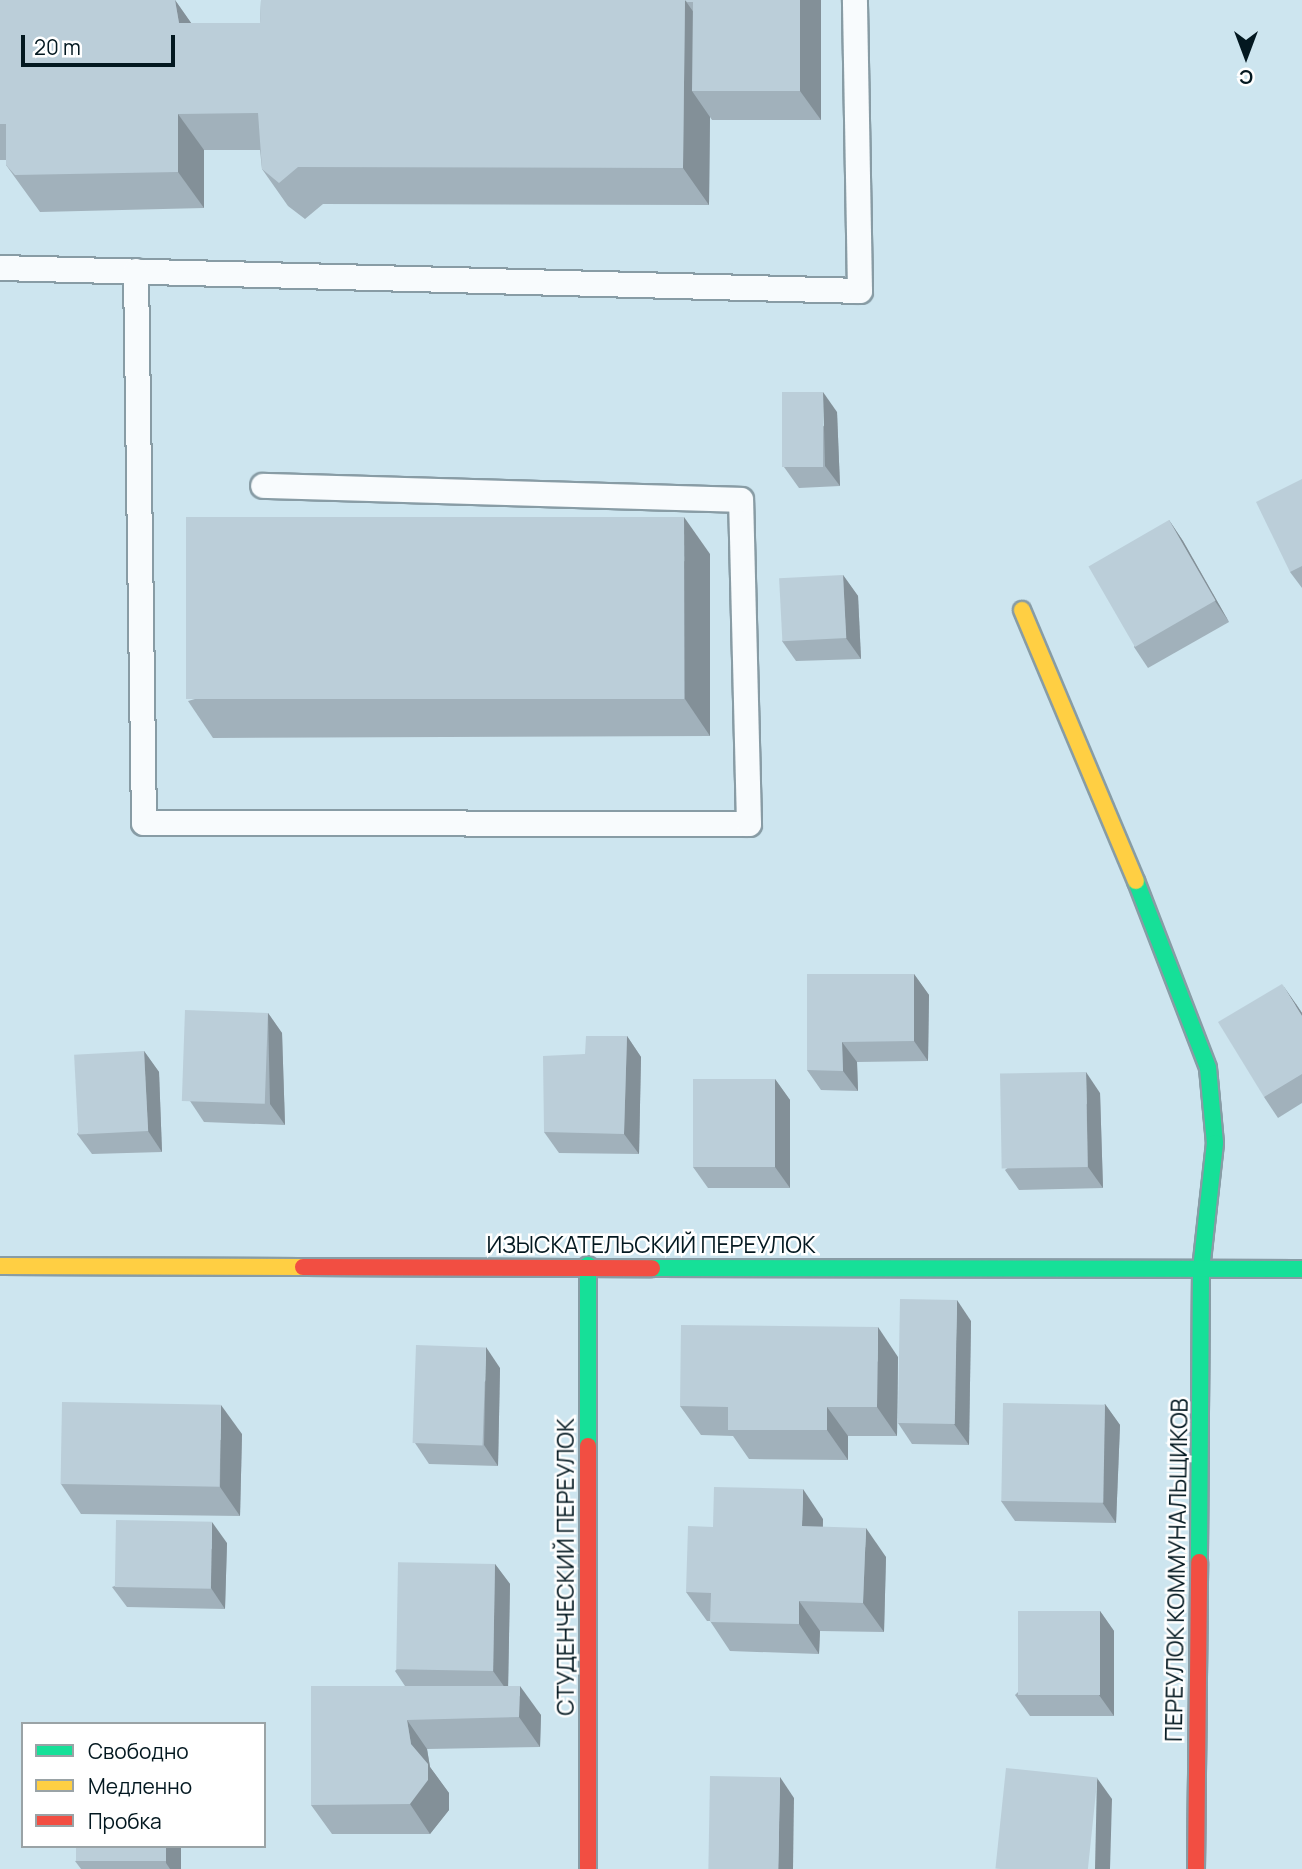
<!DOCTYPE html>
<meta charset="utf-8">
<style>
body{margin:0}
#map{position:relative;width:1302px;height:1869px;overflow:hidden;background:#cde5ef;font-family:Manrope,sans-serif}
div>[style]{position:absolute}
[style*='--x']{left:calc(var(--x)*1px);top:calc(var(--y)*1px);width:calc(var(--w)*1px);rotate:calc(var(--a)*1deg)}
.roads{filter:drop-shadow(2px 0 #889ca5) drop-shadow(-2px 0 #889ca5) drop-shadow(0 2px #889ca5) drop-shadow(0 -2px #889ca5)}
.lane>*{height:24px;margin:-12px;padding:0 12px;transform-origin:12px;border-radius:12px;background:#f8fbfd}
.fast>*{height:16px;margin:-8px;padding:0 8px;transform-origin:8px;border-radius:8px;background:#16e098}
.slow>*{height:16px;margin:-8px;padding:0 8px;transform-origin:8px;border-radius:8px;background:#ffcf43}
.jam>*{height:16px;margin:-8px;padding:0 8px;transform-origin:8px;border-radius:8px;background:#f24e42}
.wall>*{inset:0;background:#a1b1bb}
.shaded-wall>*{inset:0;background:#839098}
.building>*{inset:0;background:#bbced9;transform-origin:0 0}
span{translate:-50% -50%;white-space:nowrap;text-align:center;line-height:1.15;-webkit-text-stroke:5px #fff;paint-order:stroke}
.street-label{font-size:23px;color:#031820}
.legend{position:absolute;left:21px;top:1722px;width:245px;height:126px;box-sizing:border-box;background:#fff;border:2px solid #9aa3a6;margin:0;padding:9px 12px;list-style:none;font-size:21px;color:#031820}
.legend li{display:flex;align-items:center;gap:14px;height:35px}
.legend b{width:35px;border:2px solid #9aa3a6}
.north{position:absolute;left:1211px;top:21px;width:70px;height:70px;-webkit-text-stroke:5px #fff;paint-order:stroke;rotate:180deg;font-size:19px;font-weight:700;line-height:28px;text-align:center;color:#031820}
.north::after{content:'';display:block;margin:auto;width:24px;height:32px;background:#031820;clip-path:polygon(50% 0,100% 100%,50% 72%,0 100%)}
.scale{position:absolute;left:21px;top:35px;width:154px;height:32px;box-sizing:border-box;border:4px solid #031820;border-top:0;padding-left:9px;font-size:21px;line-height:24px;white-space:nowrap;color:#031820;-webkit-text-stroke:5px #fff;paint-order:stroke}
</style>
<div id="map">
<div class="roads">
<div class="lane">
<i style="--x:0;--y:268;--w:860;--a:1.53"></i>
<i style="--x:860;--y:291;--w:291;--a:-91"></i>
<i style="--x:136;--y:271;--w:552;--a:89.17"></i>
<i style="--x:144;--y:823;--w:605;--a:0.09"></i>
<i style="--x:749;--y:824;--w:324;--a:-91.4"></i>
<i style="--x:741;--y:500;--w:478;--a:-178.3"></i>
</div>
<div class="fast">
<i style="--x:1136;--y:881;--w:200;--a:68.9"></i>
<i style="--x:1208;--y:1068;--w:75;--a:84.7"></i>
<i style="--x:1215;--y:1143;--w:128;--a:96.3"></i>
<i style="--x:1201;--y:1270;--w:292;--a:90.4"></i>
<i style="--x:588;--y:1265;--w:181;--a:90"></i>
<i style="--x:652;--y:1268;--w:650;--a:0.09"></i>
</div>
<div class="slow">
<i style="--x:1022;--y:610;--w:294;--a:67.2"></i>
<i style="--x:0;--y:1266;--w:303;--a:0.2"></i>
</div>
<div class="jam">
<i style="--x:303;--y:1267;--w:349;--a:0.2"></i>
<i style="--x:588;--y:1446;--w:423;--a:90"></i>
<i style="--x:1196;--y:1869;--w:307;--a:-89.4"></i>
</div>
</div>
<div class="wall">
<i style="clip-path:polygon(0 0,175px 0,191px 23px,260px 23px,261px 0,821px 0,821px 120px,712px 120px,710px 117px,709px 205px,323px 204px,305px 219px,288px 206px,262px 169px,260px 150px,204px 150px,204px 208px,40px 212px,6px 165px,6px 160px,0 160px)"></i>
<i style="clip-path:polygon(837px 412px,840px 486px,799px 488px,784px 467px)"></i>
<i style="clip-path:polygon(1302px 479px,1302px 588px,1290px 572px)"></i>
<i style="clip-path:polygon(1169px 520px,1183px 541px,1229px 622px,1148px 668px,1134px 647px)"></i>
<i style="clip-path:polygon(710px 554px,710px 736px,213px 738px,188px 701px)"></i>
<i style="clip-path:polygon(843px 575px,858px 596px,861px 659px,796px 661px,782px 641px)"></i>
<i style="clip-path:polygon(914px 974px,929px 995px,928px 1061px,857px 1062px,858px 1091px,821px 1090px,807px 1070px)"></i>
<i style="clip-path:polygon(1296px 1004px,1302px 1013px,1302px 1103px,1278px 1118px,1264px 1097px)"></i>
<i style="clip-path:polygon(268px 1013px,282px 1033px,285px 1125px,204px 1122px,190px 1101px)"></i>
<i style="clip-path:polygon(627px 1036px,641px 1057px,639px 1154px,559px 1153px,544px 1132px,585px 1054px)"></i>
<i style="clip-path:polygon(144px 1051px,159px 1072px,162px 1152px,92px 1154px,77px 1134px)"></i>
<i style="clip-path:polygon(775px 1079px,790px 1100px,790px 1188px,708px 1188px,693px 1167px)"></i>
<i style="clip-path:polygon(1100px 1093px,1103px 1188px,1019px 1190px,1005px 1170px)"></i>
<i style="clip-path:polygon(971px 1321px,969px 1445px,912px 1444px,898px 1423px)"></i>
<i style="clip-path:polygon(898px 1357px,897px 1436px,848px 1436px,848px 1460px,749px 1459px,733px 1436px,701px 1435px,680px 1406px)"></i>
<i style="clip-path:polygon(500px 1368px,498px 1466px,429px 1464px,415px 1443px)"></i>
<i style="clip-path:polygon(1105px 1404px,1120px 1425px,1116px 1523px,1015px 1521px,1001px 1501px)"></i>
<i style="clip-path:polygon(242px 1434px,240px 1516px,81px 1514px,61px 1484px)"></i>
<i style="clip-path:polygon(823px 1519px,823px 1527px,886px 1557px,884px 1632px,820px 1631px,819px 1654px,730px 1651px,710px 1621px,707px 1621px,686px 1592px,713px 1527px)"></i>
<i style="clip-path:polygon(227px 1543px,225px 1609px,127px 1607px,112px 1587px)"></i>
<i style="clip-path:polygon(495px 1564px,510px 1584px,508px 1686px,541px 1715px,540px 1747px,427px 1749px,430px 1767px,449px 1793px,449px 1810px,430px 1834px,332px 1834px,311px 1805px,405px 1686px,395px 1671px)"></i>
<i style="clip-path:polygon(1100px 1611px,1114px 1631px,1114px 1716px,1030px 1716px,1015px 1695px)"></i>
<i style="clip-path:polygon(181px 1846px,181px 1869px,81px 1869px,75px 1861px)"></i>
</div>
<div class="shaded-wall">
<i style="clip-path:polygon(175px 0,201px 37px,179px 23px)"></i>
<i style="clip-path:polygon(685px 0,711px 37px,692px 91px,710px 117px,709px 205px,683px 168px)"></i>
<i style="clip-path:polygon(800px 0,821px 0,821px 120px,800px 91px)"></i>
<i style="clip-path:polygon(178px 114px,204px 150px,204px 208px,178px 172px)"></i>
<i style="clip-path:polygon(823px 392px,837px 412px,840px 486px,825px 466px)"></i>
<i style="clip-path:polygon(684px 517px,710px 554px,710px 736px,685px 699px)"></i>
<i style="clip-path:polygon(1169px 520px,1183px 541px,1229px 622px,1215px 601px)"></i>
<i style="clip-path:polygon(843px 575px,858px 596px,861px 659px,846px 638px)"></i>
<i style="clip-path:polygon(914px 974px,929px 995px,928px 1061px,914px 1041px)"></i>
<i style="clip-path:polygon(1282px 984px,1296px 1004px,1302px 1013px,1302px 1016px)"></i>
<i style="clip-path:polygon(268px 1013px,282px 1033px,285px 1125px,270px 1104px)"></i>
<i style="clip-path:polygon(627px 1036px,641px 1057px,639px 1154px,624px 1134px)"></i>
<i style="clip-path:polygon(842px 1042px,857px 1062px,858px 1091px,843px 1071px)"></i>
<i style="clip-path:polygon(144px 1051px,159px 1072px,162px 1152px,148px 1131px)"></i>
<i style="clip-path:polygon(1086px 1072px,1100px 1093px,1103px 1188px,1088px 1167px)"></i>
<i style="clip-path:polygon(775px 1079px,790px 1100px,790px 1188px,775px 1167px)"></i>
<i style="clip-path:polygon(957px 1300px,971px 1321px,969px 1445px,954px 1424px)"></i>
<i style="clip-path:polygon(878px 1327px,898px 1357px,897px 1436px,877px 1407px)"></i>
<i style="clip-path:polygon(486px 1347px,500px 1368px,498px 1466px,484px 1445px)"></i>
<i style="clip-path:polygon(1105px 1404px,1120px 1425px,1116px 1523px,1102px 1502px)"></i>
<i style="clip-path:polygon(221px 1405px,242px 1434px,240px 1516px,220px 1487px)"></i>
<i style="clip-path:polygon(827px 1407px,848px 1436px,848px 1460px,827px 1430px)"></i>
<i style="clip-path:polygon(803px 1489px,823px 1519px,822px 1555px,802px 1526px)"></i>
<i style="clip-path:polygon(212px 1522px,227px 1543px,225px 1609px,211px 1588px)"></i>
<i style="clip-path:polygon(866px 1528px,886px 1557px,884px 1632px,863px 1603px)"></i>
<i style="clip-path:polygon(495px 1564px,510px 1584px,508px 1692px,493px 1671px)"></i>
<i style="clip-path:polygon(799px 1601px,820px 1631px,819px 1654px,799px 1624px)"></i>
<i style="clip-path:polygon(1100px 1611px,1114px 1631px,1114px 1716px,1099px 1695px)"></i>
<i style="clip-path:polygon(520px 1686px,541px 1715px,540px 1747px,519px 1717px)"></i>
<i style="clip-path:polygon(407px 1720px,427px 1749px,430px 1767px,449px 1793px,449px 1810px,430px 1834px,410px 1804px,411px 1744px)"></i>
<i style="clip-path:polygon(780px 1777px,794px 1798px,793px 1869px,778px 1869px)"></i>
<i style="clip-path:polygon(1097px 1778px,1112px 1799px,1110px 1869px,1095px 1869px)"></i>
<i style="clip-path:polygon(166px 1846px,181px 1846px,181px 1869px,170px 1869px,166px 1863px)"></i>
</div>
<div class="building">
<i style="clip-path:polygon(0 0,175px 0,179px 23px,260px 23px,261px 0,685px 0,683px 168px,298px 167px,279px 183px,262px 169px,258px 113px,178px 114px,178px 172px,15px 175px,6px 165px,6px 124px,0 124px)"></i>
<i style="clip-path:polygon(675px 0,800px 0,800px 91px,692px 91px,693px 2px,687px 2px,685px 0)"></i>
<i style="left:782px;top:392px;width:41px;height:75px"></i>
<i style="clip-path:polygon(1302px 479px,1302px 566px,1290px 572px,1256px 502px)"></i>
<i style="left:684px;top:517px;width:182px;height:498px;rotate:90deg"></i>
<i style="left:1169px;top:520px;width:93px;height:93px;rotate:60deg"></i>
<i style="left:843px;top:575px;width:63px;height:64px;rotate:87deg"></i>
<i style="clip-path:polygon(807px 974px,914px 974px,914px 1041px,842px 1042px,843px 1071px,807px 1070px)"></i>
<i style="clip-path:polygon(1282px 984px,1302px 1016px,1302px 1074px,1264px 1097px,1218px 1022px)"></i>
<i style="left:185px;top:1010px;width:83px;height:91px;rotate:2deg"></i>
<i style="clip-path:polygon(586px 1036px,627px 1036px,624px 1134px,544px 1132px,543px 1056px,585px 1054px)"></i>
<i style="left:144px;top:1051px;width:80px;height:70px;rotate:87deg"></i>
<i style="left:1086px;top:1072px;width:95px;height:86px;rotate:89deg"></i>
<i style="left:693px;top:1079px;width:82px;height:88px"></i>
<i style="left:900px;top:1299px;width:57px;height:124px;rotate:1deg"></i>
<i style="clip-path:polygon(681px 1325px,878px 1327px,877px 1407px,827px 1407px,827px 1430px,728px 1430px,728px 1407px,680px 1406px)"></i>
<i style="left:416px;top:1345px;width:70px;height:98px;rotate:2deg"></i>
<i style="left:62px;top:1402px;width:159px;height:82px;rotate:1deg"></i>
<i style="left:1003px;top:1403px;width:102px;height:98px;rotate:1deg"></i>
<i style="clip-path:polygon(714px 1487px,803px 1489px,802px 1526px,866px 1528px,863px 1603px,799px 1601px,799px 1624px,710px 1622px,711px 1593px,686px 1592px,688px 1526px,713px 1527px)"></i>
<i style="left:116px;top:1520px;width:96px;height:67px;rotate:1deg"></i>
<i style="left:495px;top:1564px;width:107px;height:97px;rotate:91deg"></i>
<i style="left:1018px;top:1611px;width:82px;height:84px"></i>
<i style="clip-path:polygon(311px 1686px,520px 1686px,519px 1717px,407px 1720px,411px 1744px,428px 1764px,428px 1780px,410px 1804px,311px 1805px)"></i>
<i style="left:1006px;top:1768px;width:92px;height:101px;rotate:6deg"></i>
<i style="left:710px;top:1776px;width:70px;height:93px;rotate:1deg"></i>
<i style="left:76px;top:1846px;width:90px;height:15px"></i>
</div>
<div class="street-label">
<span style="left:651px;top:1244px">ИЗЫСКАТЕЛЬСКИЙ ПЕРЕУЛОК</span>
<span style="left:565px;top:1567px;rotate:-90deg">СТУДЕНЧЕСКИЙ ПЕРЕУЛОК</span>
<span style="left:1176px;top:1570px;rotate:-89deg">ПЕРЕУЛОК КОММУНАЛЬЩИКОВ</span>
</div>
<ul class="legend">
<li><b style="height:9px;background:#16e098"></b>Свободно</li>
<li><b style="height:9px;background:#ffcf43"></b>Медленно</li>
<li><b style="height:9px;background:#f24e42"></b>Пробка</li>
</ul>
<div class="north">С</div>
<div class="scale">20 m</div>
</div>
